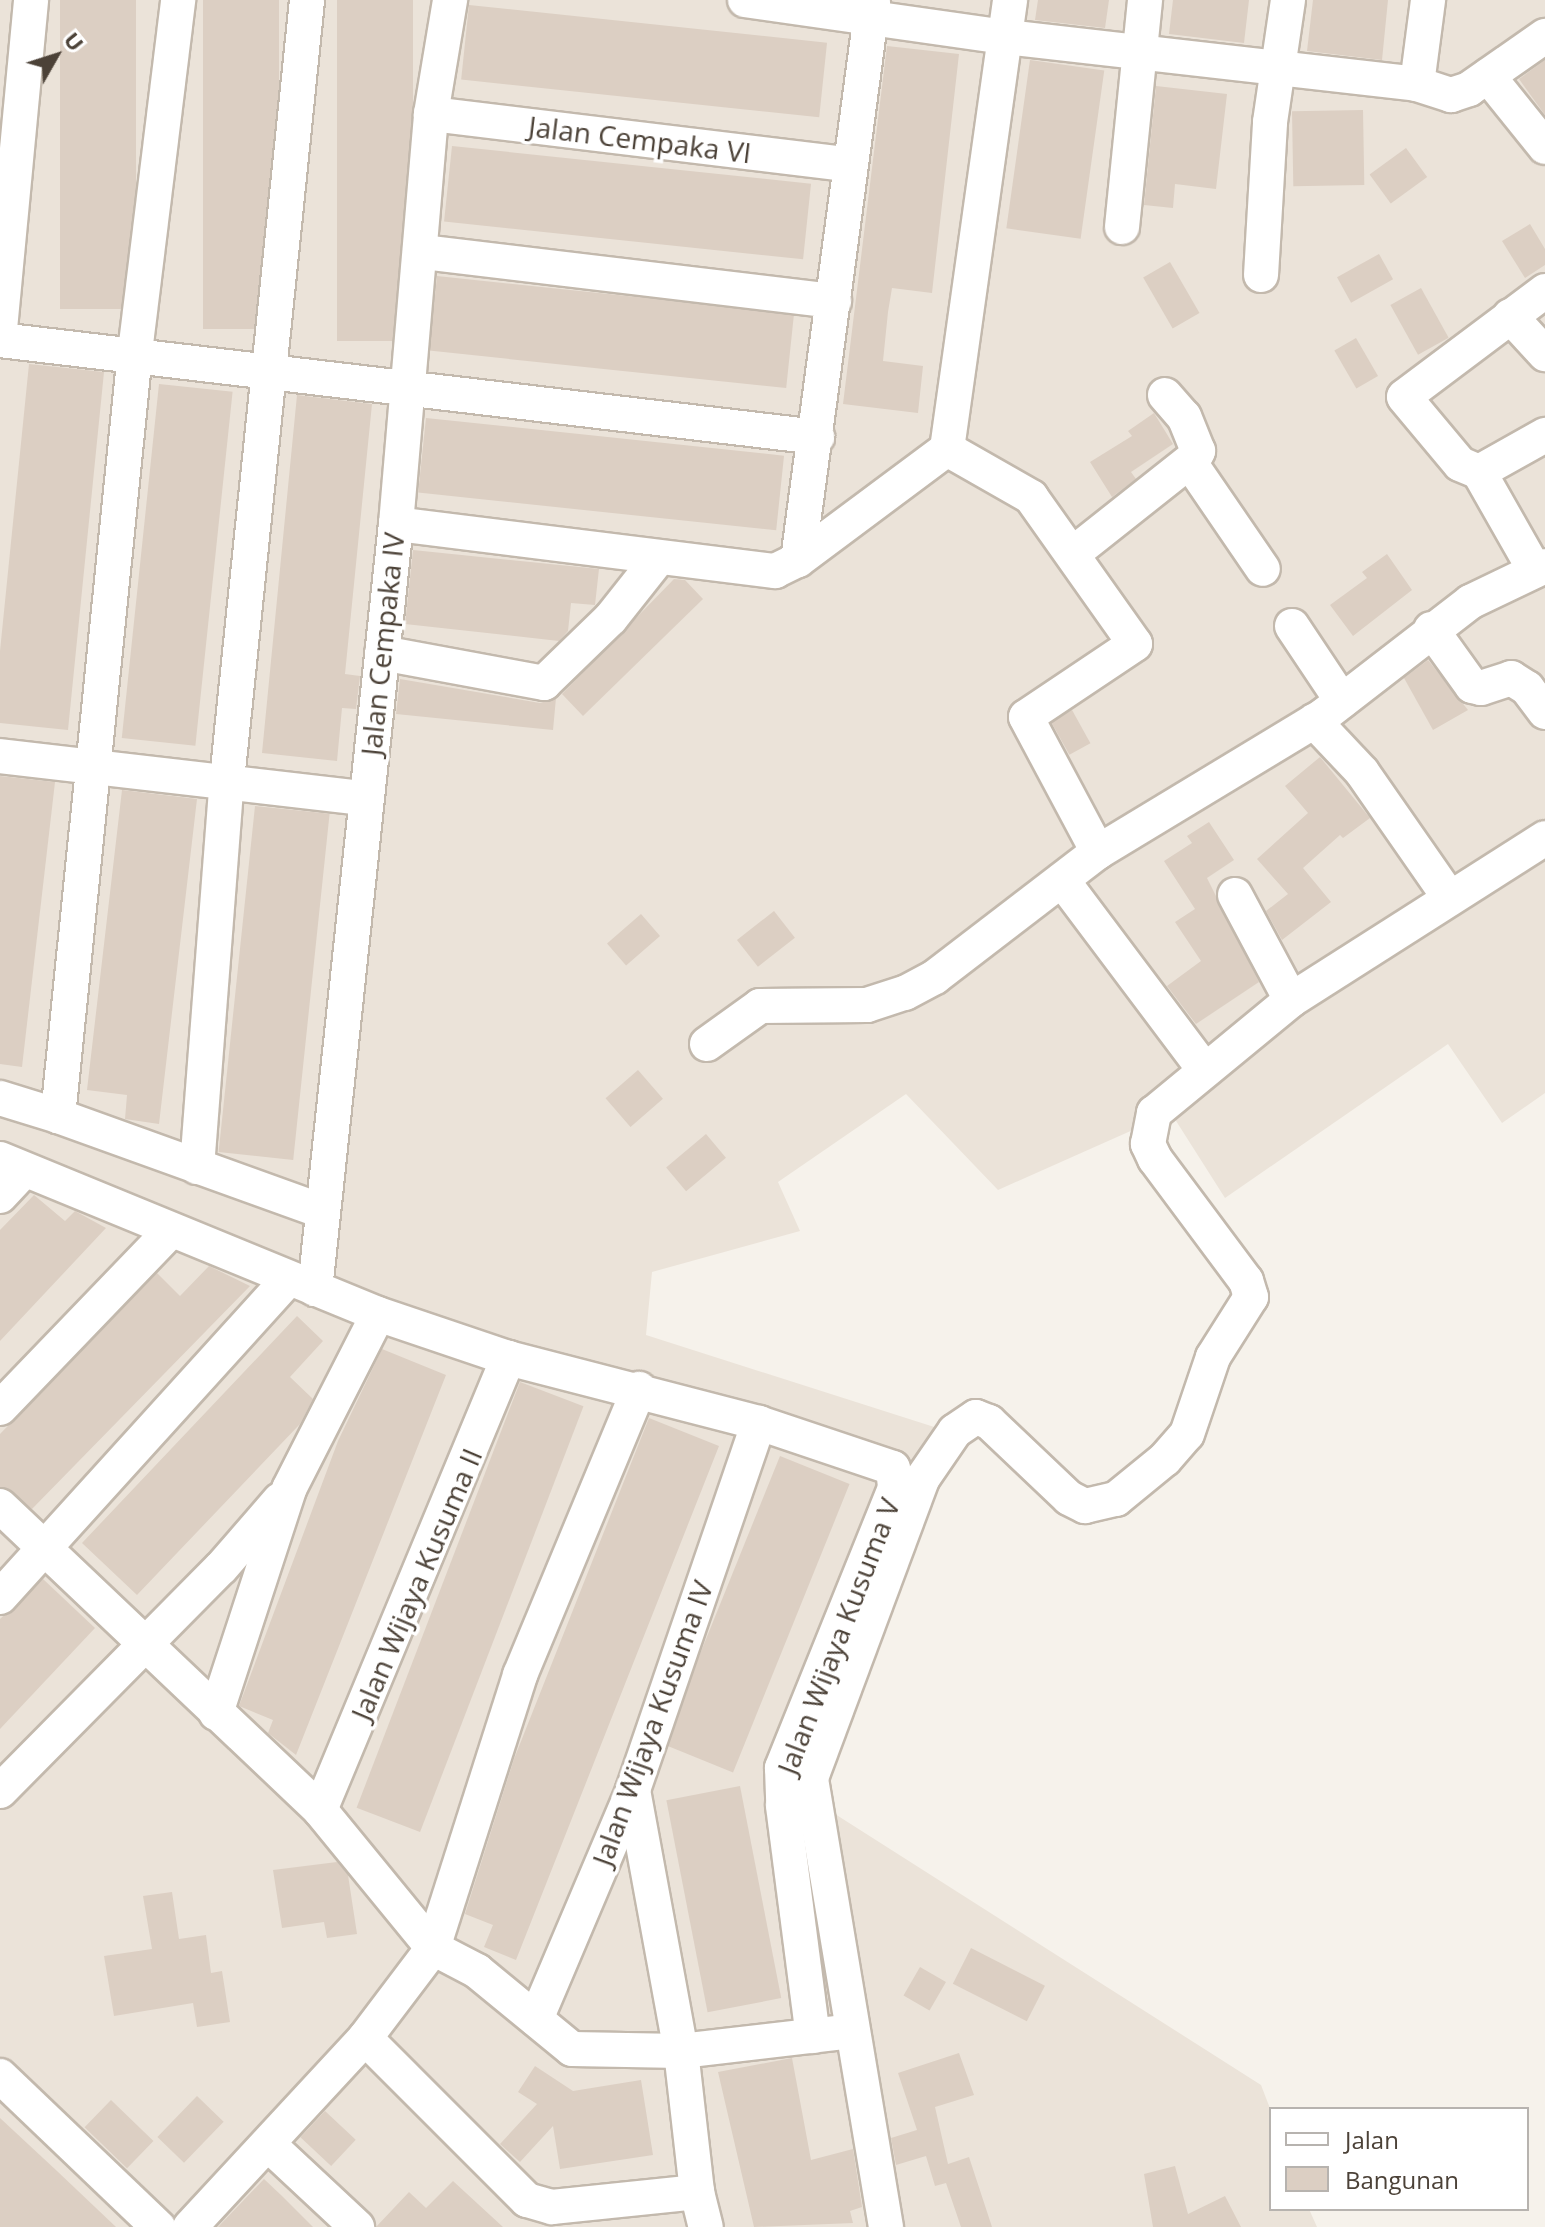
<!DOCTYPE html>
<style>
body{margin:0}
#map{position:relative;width:1545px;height:2227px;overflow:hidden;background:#f6f2eb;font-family:"Open Sans",sans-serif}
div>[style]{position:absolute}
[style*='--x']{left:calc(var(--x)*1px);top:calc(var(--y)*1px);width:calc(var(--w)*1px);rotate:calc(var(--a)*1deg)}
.residential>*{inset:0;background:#ebe3d9}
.building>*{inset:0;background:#dccfc3;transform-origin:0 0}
.roads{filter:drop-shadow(2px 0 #c3b9ad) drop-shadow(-2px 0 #c3b9ad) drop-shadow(0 2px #c3b9ad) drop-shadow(0 -2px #c3b9ad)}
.minor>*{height:34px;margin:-17px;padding:0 17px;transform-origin:17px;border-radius:17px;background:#fff}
span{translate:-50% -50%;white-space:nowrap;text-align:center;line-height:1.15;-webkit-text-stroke:7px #fff;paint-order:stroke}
.street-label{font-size:28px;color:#4c4238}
.legend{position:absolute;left:1269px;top:2107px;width:260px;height:104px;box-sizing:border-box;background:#fff;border:2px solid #b7b3af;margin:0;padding:10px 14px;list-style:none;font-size:24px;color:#4c4238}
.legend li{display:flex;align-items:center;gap:16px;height:40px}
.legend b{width:40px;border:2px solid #b7b3af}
.north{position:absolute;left:16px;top:16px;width:80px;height:80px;-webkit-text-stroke:6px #fff;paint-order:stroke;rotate:51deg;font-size:22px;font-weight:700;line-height:32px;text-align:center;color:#4c4238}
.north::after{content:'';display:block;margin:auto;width:28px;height:36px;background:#4c4238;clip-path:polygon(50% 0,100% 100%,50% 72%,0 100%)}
</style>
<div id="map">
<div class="residential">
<i style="clip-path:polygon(0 0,1545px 0,1545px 1093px,1502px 1123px,1448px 1044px,1225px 1198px,1171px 1113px,998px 1190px,906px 1094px,778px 1182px,800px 1231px,652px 1272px,646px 1335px,953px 1433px,818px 1758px,835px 1814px,1261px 2085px,1271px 2111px,1271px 2209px,1309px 2209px,1317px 2227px,0 2227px)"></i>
</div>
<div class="building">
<i style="left:60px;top:0;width:76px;height:309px"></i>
<i style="left:203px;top:0;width:76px;height:329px"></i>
<i style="left:337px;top:0;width:76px;height:341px"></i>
<i style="clip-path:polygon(1038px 0,1109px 0,1105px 28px,1035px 20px)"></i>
<i style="clip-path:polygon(1173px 0,1249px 0,1244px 43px,1169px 34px)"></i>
<i style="clip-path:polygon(1313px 0,1388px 0,1382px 60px,1307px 51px)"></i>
<i style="left:469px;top:5px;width:360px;height:75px;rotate:6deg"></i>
<i style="clip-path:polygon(887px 46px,959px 54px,932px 293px,892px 288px,888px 312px,883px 361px,923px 366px,918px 413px,843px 404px)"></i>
<i style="left:1030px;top:60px;width:75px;height:170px;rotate:8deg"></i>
<i style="clip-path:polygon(1545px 60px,1545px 115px,1519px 79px)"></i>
<i style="clip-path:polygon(1156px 86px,1227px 94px,1216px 189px,1175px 184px,1173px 208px,1144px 205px)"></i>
<i style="left:1363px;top:110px;width:75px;height:71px;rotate:89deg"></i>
<i style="left:452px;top:146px;width:361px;height:76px;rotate:6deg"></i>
<i style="left:1406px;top:148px;width:36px;height:45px;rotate:54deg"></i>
<i style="clip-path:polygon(1530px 224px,1545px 249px,1545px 265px,1525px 278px,1502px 241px)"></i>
<i style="left:1379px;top:254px;width:29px;height:48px;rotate:61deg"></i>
<i style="left:1170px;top:262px;width:59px;height:31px;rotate:60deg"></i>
<i style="left:437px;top:276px;width:359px;height:75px;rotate:6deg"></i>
<i style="left:1421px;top:288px;width:57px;height:35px;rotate:61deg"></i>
<i style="left:1356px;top:338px;width:44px;height:25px;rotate:60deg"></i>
<i style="clip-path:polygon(29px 364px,104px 372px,68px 730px,0 723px,0 651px)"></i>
<i style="left:159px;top:384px;width:74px;height:356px;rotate:6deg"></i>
<i style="clip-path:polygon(297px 395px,372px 404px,345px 674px,360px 676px,356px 709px,342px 708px,337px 761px,262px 753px)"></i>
<i style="clip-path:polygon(1154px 413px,1173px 444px,1131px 472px,1136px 479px,1112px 497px,1090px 462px,1132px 436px,1128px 431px)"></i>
<i style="left:426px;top:418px;width:360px;height:75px;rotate:6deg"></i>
<i style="clip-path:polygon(413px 550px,599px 569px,595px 605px,571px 603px,568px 631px,559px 641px,405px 624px)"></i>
<i style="clip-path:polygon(1387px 554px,1412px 590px,1353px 636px,1330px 605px,1367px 578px,1362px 572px)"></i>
<i style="clip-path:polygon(674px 579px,685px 580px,703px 599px,583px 716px,562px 694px)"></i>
<i style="clip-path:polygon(1428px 660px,1468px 710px,1433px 730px,1404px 678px)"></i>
<i style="clip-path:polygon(400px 679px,540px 703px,556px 698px,553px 730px,396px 714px)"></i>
<i style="left:1072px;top:710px;width:38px;height:24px;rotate:61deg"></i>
<i style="clip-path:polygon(1320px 757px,1370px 818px,1343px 838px,1340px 835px,1303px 868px,1331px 902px,1282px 940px,1266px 911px,1288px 894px,1257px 859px,1308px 813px,1285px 786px)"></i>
<i style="clip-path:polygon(0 776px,55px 782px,22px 1067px,0 1064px)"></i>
<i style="clip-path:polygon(122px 790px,197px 799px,159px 1124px,125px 1119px,127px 1095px,87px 1090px)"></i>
<i style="left:255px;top:806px;width:75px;height:348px;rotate:6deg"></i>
<i style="clip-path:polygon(1209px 822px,1234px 860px,1207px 878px,1259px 982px,1196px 1024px,1167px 986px,1201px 961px,1175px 922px,1195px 909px,1164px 861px,1192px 843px,1187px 836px)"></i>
<i style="left:774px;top:911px;width:34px;height:47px;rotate:52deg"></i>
<i style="left:641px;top:914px;width:29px;height:45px;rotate:49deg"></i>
<i style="left:638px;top:1070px;width:38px;height:43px;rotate:49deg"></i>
<i style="left:706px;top:1134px;width:31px;height:52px;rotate:50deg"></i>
<i style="clip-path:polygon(34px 1195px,65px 1221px,75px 1211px,106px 1228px,0 1341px,0 1230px)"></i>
<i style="clip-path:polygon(209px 1266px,250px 1286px,32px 1509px,0 1487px,0 1434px,157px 1273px,180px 1296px)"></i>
<i style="clip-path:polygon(297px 1316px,323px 1341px,290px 1377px,313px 1399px,300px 1424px,137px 1595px,82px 1543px)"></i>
<i style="clip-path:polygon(382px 1349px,446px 1375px,296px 1755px,268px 1733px,273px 1720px,239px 1706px,338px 1441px)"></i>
<i style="left:520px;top:1382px;width:68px;height:456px;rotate:21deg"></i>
<i style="clip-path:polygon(649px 1418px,719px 1446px,516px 1960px,484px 1947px,493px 1925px,465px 1914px,514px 1759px)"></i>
<i style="left:780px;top:1456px;width:75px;height:311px;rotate:22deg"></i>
<i style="clip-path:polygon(43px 1579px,95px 1628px,0 1729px,0 1619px)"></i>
<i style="left:740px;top:1786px;width:216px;height:75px;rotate:79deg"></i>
<i style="clip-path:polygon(337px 1862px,348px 1875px,357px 1934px,327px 1938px,324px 1922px,282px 1928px,273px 1870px)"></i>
<i style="clip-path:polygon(172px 1892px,179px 1939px,206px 1935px,211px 1973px,222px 1971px,230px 2022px,197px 2027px,193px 2003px,114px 2016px,104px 1956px,152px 1949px,143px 1896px)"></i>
<i style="left:971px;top:1948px;width:83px;height:40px;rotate:27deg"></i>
<i style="left:920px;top:1967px;width:30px;height:33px;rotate:30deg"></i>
<i style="clip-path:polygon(959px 2053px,974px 2095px,935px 2107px,948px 2164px,969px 2157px,992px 2227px,961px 2227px,946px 2183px,935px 2186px,926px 2156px,896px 2165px,891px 2138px,917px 2130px,898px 2073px)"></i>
<i style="clip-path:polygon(792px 2058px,811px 2160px,853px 2149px,862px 2207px,850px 2211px,853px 2223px,754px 2227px,718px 2072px)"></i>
<i style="clip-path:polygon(535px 2066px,573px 2091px,641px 2080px,653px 2155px,560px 2169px,553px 2126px,520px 2162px,500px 2144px,537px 2104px,518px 2092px)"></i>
<i style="left:197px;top:2096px;width:37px;height:57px;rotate:44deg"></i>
<i style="left:111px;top:2100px;width:59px;height:38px;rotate:44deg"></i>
<i style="left:325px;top:2111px;width:42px;height:36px;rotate:43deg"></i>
<i style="clip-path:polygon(0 2118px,57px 2171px,116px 2227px,0 2227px)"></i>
<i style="clip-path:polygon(1175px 2166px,1188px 2214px,1225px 2196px,1241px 2227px,1153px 2227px,1144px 2174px)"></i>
<i style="clip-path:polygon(264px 2179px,282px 2196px,313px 2227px,218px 2227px)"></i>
<i style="clip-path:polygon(453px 2181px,503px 2227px,376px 2227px,409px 2192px,426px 2208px)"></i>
</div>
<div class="roads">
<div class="minor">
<i style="--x:745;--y:0;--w:264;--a:8.1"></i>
<i style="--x:1006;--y:37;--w:414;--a:6.5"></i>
<i style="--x:1417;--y:84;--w:36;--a:18"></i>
<i style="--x:1451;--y:95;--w:19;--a:-18"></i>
<i style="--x:1469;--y:89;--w:93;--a:-34.9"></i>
<i style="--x:1488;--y:76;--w:91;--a:51.2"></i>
<i style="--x:1417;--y:84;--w:85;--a:-82.5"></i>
<i style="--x:431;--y:114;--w:422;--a:6.9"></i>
<i style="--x:1122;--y:227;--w:228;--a:-84.2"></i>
<i style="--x:422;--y:252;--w:415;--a:6.8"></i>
<i style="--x:1261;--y:275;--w:153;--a:-86.6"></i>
<i style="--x:1270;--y:122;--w:123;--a:-81.6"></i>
<i style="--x:1545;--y:291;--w:176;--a:143.1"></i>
<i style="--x:1404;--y:397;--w:87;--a:50.1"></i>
<i style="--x:1460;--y:464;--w:21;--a:23"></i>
<i style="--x:1479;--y:472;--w:76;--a:-29.3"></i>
<i style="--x:1510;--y:316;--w:52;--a:47.4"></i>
<i style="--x:0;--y:329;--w:330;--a:-84.6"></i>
<i style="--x:0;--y:340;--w:823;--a:6.77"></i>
<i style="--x:947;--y:449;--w:453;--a:-82"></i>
<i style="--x:1191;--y:464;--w:127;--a:55.6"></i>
<i style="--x:1479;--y:472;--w:112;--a:60.4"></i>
<i style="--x:396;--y:524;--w:382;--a:7.1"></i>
<i style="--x:775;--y:571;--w:25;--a:-26"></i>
<i style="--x:798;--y:560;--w:565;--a:-82.37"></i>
<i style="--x:1075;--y:552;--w:153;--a:-38.4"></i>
<i style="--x:1195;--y:457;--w:7;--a:-63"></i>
<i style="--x:1198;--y:451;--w:37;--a:-112"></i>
<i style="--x:1184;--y:417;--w:29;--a:-131"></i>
<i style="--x:798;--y:560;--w:186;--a:-36.7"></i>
<i style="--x:947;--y:449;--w:97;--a:29.7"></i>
<i style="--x:1031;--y:497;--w:180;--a:54.7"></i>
<i style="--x:1135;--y:644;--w:131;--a:146.2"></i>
<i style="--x:1026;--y:717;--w:153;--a:61.9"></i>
<i style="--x:1098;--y:852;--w:264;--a:-31.2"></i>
<i style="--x:1324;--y:715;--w:185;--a:-37.7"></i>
<i style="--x:1470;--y:602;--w:83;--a:-25.6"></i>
<i style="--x:1292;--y:626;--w:90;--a:56.3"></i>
<i style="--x:1431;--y:629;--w:70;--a:54.3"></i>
<i style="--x:1472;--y:686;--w:9;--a:13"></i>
<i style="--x:1481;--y:688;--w:32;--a:-18"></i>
<i style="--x:1511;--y:678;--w:19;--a:32"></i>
<i style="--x:1527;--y:688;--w:30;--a:53"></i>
<i style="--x:382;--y:653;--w:165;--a:10.5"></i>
<i style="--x:544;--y:683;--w:93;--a:-44.1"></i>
<i style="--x:611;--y:618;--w:74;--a:-51.6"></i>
<i style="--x:1314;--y:721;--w:70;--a:46.7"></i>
<i style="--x:1362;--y:772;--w:152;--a:55.2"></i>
<i style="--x:0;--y:756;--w:366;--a:6.6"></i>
<i style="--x:1062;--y:880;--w:236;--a:53.1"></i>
<i style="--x:1235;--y:895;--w:119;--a:61.9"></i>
<i style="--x:707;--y:1044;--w:65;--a:-35.6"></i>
<i style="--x:760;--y:1006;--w:107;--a:-0.5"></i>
<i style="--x:867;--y:1005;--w:40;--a:-18"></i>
<i style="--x:905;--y:993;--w:34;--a:-28"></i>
<i style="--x:935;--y:977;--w:205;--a:-37.5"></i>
<i style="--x:0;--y:1098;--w:61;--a:17.2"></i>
<i style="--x:58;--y:1116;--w:768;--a:-84.24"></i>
<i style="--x:135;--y:352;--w:355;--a:-83"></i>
<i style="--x:58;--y:1116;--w:281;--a:19.8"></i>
<i style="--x:0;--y:1159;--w:409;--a:22.3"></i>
<i style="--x:378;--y:1314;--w:137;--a:18.7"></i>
<i style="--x:508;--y:1358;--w:259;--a:14.5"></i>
<i style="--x:759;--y:1423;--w:141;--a:18.6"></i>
<i style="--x:893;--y:1468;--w:20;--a:84"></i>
<i style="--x:895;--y:1488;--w:302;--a:112"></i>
<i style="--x:782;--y:1768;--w:38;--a:88"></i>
<i style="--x:783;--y:1806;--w:232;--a:82.6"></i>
<i style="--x:197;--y:1167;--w:388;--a:-85.6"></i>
<i style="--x:227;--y:780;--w:784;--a:-84.14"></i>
<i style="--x:0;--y:1196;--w:35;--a:-47"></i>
<i style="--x:315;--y:1289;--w:769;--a:-83.96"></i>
<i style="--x:396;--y:524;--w:411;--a:-85.1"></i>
<i style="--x:431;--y:114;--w:116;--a:-80.5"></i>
<i style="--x:0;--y:1408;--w:247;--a:-46.1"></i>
<i style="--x:0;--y:1506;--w:441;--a:43.5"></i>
<i style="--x:320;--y:1810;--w:178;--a:50.7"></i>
<i style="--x:433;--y:1948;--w:50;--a:27.6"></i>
<i style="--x:477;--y:1971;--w:123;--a:39.4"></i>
<i style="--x:572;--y:2049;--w:109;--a:1.1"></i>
<i style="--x:681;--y:2051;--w:157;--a:-6.6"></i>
<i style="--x:0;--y:1597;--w:429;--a:-47.8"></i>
<i style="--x:216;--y:1713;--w:236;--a:-71.9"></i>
<i style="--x:289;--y:1489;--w:196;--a:-63"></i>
<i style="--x:633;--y:1790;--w:265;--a:79.6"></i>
<i style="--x:681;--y:2051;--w:142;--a:83.5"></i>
<i style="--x:697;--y:2192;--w:36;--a:76"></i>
<i style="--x:0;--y:1791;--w:314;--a:-45.3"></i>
<i style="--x:221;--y:1568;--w:90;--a:-49.1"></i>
<i style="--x:320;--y:1810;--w:490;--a:-67.4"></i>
<i style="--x:536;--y:2019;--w:249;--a:-67"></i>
<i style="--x:633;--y:1790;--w:388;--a:-71.1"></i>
<i style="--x:365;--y:2038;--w:113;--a:-52.9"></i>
<i style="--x:433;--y:1948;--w:287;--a:-72.3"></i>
<i style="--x:520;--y:1675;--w:310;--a:-67.4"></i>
<i style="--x:0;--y:2076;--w:219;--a:43.7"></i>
<i style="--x:268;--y:2144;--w:122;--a:43"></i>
<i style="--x:190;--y:2227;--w:258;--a:-47.2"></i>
<i style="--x:365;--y:2038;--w:229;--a:45"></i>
<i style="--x:527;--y:2200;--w:26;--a:16"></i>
<i style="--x:552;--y:2207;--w:146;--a:-5.9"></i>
<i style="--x:886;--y:2227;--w:455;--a:-99.5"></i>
<i style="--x:811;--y:1778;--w:319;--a:-69.6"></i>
<i style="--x:922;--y:1479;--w:58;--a:-55.5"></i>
<i style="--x:955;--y:1431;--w:25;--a:-34"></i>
<i style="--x:976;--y:1417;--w:14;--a:21"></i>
<i style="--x:989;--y:1422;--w:110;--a:43.5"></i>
<i style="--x:1069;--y:1498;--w:18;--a:27"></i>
<i style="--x:1085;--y:1506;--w:32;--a:-13"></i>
<i style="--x:1116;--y:1499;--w:63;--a:-39.2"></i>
<i style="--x:1165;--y:1459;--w:33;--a:-49"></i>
<i style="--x:1187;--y:1434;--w:81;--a:-71.3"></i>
<i style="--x:1213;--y:1357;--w:71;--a:-57.7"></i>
<i style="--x:1251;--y:1297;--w:17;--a:-107"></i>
<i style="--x:1246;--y:1281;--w:152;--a:-126.7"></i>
<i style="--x:1155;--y:1159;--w:17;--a:-115"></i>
<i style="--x:1148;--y:1144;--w:32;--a:-79"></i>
<i style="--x:1154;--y:1113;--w:178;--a:-39.5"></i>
<i style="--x:1291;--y:1000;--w:301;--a:-32.5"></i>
</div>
</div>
<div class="street-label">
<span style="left:640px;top:139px;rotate:7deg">Jalan Cempaka VI</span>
<span style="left:382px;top:644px;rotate:-84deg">Jalan Cempaka IV</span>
<span style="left:416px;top:1584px;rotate:-67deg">Jalan Wijaya Kusuma II</span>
<span style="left:838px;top:1636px;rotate:-69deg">Jalan Wijaya Kusuma V</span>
<span style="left:652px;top:1723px;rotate:-70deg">Jalan Wijaya Kusuma IV</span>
</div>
<ul class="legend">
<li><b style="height:10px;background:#fff"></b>Jalan</li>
<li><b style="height:22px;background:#dccfc3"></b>Bangunan</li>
</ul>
<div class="north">U</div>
</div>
